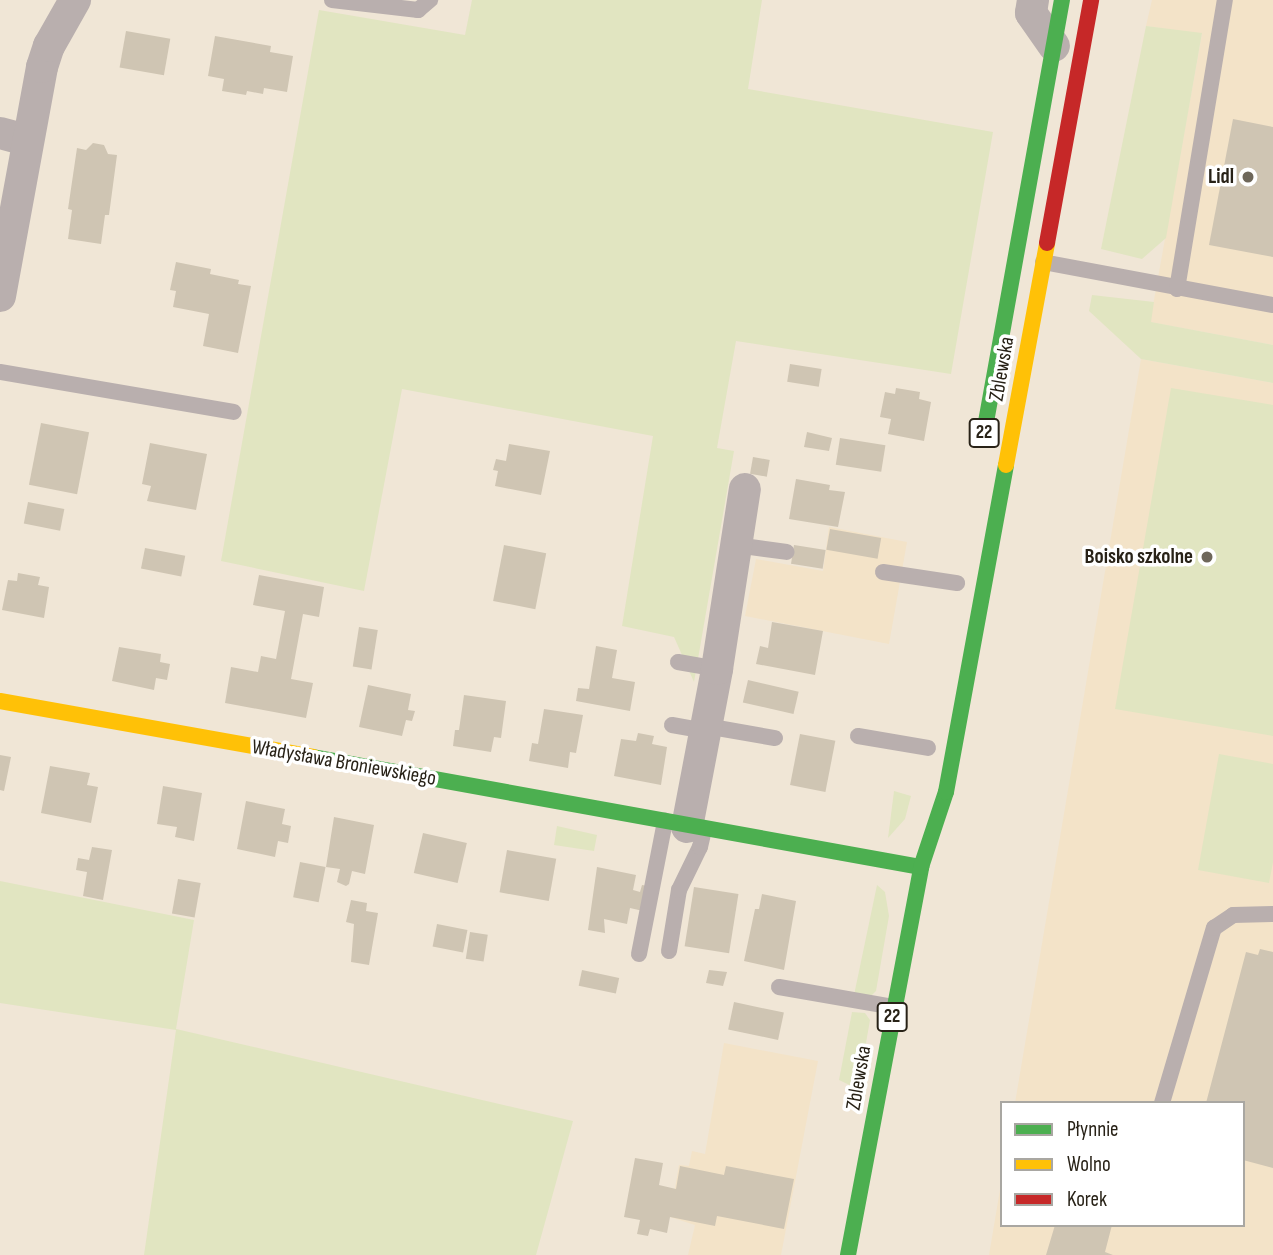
<!DOCTYPE html>
<meta charset="utf-8">
<style>
body{margin:0}
#map{position:relative;width:1273px;height:1255px;overflow:hidden;background:#f0e6d6;font-family:"Sofia Sans Condensed",sans-serif}
div>[style]{position:absolute}
[style*='--x']{left:calc(var(--x)*1px);top:calc(var(--y)*1px);width:calc(var(--w)*1px);rotate:calc(var(--a)*1deg)}
.built>*{inset:0;background:#f3e3c8}
.green>*{inset:0;background:#e1e5c1}
.building>*{inset:0;background:#cfc5b3;transform-origin:0 0}
.lane>*{height:16px;margin:-8px;padding:0 8px;transform-origin:8px;border-radius:8px;background:#b9afae}
.street>*{height:32px;margin:-16px;padding:0 16px;transform-origin:16px;border-radius:16px;background:#b9afae}
.fast>*{height:16px;margin:-8px;padding:0 8px;transform-origin:8px;border-radius:8px;background:#4caf50}
.slow>*{height:16px;margin:-8px;padding:0 8px;transform-origin:8px;border-radius:8px;background:#ffc107}
.jam>*{height:16px;margin:-8px;padding:0 8px;transform-origin:8px;border-radius:8px;background:#c62828}
.dots>*{width:19px;height:19px;translate:-50% -50%;box-sizing:border-box;border:4px solid #fff;border-radius:50%}
span{translate:-50% -50%;white-space:nowrap;text-align:center;line-height:1.15;-webkit-text-stroke:7px #fff;paint-order:stroke}
.shield-label span{padding:2px 5px;background:#fff;border:2px solid;border-radius:5px;-webkit-text-stroke-width:0}
.shield-label{font-size:19px;color:#282217;font-weight:700}
.poi-label{font-size:21px;color:#282217;font-weight:700}
.right{translate:-100% -50%;text-align:right}
.street-label{font-size:21px;color:#282217}
.legend{position:absolute;left:1000px;top:1101px;width:245px;height:126px;box-sizing:border-box;background:#fff;border:2px solid #a9a7a2;margin:0;padding:9px 12px;list-style:none;font-size:21px;color:#282217}
.legend li{display:flex;align-items:center;gap:14px;height:35px}
.legend b{width:35px;border:2px solid #a9a7a2}
</style>
<div id="map">
<div class="built">
<i style="clip-path:polygon(1152px 0,1273px 0,1273px 345px,1150px 322px,1202px 34px,1146px 26px)"></i>
<i style="clip-path:polygon(1141px 359px,1273px 383px,1273px 1255px,989px 1255px,1002px 1178px,1002px 1225px,1243px 1225px,1243px 1103px,1015px 1103px)"></i>
<i style="clip-path:polygon(829px 527px,907px 542px,889px 644px,745px 616px,756px 559px,823px 571px)"></i>
<i style="clip-path:polygon(724px 1043px,818px 1061px,781px 1255px,688px 1255px,695px 1225px,670px 1217px,679px 1165px,689px 1166px,692px 1151px,705px 1154px)"></i>
</div>
<div class="green">
<i style="clip-path:polygon(472px 0,762px 0,748px 89px,993px 132px,951px 374px,736px 341px,717px 448px,734px 451px,694px 682px,674px 637px,622px 626px,653px 436px,402px 389px,364px 591px,221px 561px,319px 10px,465px 35px)"></i>
<i style="clip-path:polygon(1146px 26px,1202px 33px,1166px 238px,1142px 259px,1101px 249px)"></i>
<i style="clip-path:polygon(1092px 295px,1154px 302px,1151px 322px,1273px 345px,1273px 383px,1141px 359px,1089px 311px)"></i>
<i style="clip-path:polygon(1171px 388px,1273px 405px,1273px 736px,1115px 709px)"></i>
<i style="clip-path:polygon(1219px 754px,1273px 764px,1273px 862px,1269px 883px,1198px 870px)"></i>
<i style="clip-path:polygon(894px 791px,911px 796px,905px 819px,888px 838px)"></i>
<i style="clip-path:polygon(557px 826px,597px 835px,594px 851px,554px 845px)"></i>
<i style="clip-path:polygon(0 881px,194px 920px,176px 1029px,573px 1121px,536px 1255px,144px 1255px,176px 1030px,0 1003px)"></i>
<i style="clip-path:polygon(877px 885px,885px 892px,889px 916px,876px 991px,870px 997px,854px 995px)"></i>
<i style="clip-path:polygon(852px 1012px,865px 1013px,870px 1020px,858px 1089px,839px 1080px)"></i>
</div>
<div class="building">
<i style="left:126px;top:31px;width:45px;height:37px;rotate:10deg"></i>
<i style="clip-path:polygon(215px 36px,271px 46px,270px 52px,293px 56px,287px 92px,264px 88px,263px 94px,247px 91px,246px 95px,222px 91px,224px 79px,208px 76px)"></i>
<i style="clip-path:polygon(1233px 119px,1273px 127px,1273px 257px,1209px 245px)"></i>
<i style="clip-path:polygon(93px 143px,104px 145px,108px 154px,117px 155px,109px 215px,105px 215px,101px 244px,68px 239px,72px 210px,68px 209px,77px 148px,86px 150px)"></i>
<i style="clip-path:polygon(176px 262px,211px 269px,210px 274px,239px 280px,238px 284px,251px 286px,238px 353px,203px 346px,209px 314px,173px 307px,176px 291px,170px 290px)"></i>
<i style="left:790px;top:364px;width:32px;height:18px;rotate:9deg"></i>
<i style="clip-path:polygon(896px 388px,920px 392px,919px 399px,931px 402px,924px 441px,888px 434px,891px 419px,880px 417px,885px 392px,895px 394px)"></i>
<i style="left:41px;top:423px;width:49px;height:63px;rotate:11deg"></i>
<i style="clip-path:polygon(807px 432px,832px 438px,829px 451px,804px 447px)"></i>
<i style="left:840px;top:438px;width:46px;height:27px;rotate:9deg"></i>
<i style="clip-path:polygon(150px 443px,207px 454px,196px 510px,147px 501px,151px 486px,142px 484px)"></i>
<i style="clip-path:polygon(509px 444px,550px 451px,541px 495px,495px 486px,498px 471px,493px 470px,496px 459px,506px 461px)"></i>
<i style="left:753px;top:457px;width:17px;height:17px;rotate:10deg"></i>
<i style="clip-path:polygon(796px 479px,830px 485px,829px 490px,845px 492px,838px 527px,789px 519px)"></i>
<i style="left:28px;top:502px;width:37px;height:22px;rotate:11deg"></i>
<i style="left:830px;top:529px;width:52px;height:21px;rotate:10deg"></i>
<i style="left:504px;top:545px;width:43px;height:57px;rotate:11deg"></i>
<i style="left:794px;top:545px;width:32px;height:19px;rotate:9deg"></i>
<i style="left:145px;top:548px;width:41px;height:21px;rotate:11deg"></i>
<i style="clip-path:polygon(18px 573px,40px 577px,38px 585px,49px 587px,44px 618px,2px 610px,8px 580px,17px 581px)"></i>
<i style="clip-path:polygon(259px 575px,324px 587px,319px 617px,303px 614px,291px 679px,313px 683px,306px 718px,225px 703px,231px 667px,258px 672px,261px 656px,276px 659px,285px 611px,253px 605px)"></i>
<i style="clip-path:polygon(772px 622px,823px 631px,815px 675px,756px 664px,760px 646px,768px 648px)"></i>
<i style="left:359px;top:627px;width:19px;height:40px;rotate:9deg"></i>
<i style="clip-path:polygon(596px 646px,617px 650px,612px 678px,635px 682px,630px 711px,576px 701px,578px 688px,589px 689px)"></i>
<i style="clip-path:polygon(119px 647px,161px 654px,160px 662px,170px 664px,167px 680px,156px 678px,154px 690px,112px 681px)"></i>
<i style="left:748px;top:680px;width:52px;height:23px;rotate:13deg"></i>
<i style="clip-path:polygon(368px 685px,411px 694px,408px 710px,415px 711px,412px 721px,406px 720px,402px 736px,359px 727px)"></i>
<i style="clip-path:polygon(464px 695px,506px 701px,501px 738px,494px 737px,491px 752px,453px 746px,455px 730px,459px 730px)"></i>
<i style="clip-path:polygon(544px 709px,583px 715px,576px 753px,570px 752px,568px 768px,529px 761px,532px 743px,538px 744px)"></i>
<i style="clip-path:polygon(638px 733px,654px 736px,652px 744px,667px 747px,661px 785px,614px 776px,621px 739px,636px 741px)"></i>
<i style="left:800px;top:734px;width:36px;height:52px;rotate:11deg"></i>
<i style="clip-path:polygon(0 755px,11px 757px,4px 791px,0 790px)"></i>
<i style="clip-path:polygon(50px 766px,90px 773px,87px 785px,98px 787px,91px 823px,41px 813px)"></i>
<i style="clip-path:polygon(163px 786px,202px 793px,194px 841px,175px 837px,177px 827px,157px 824px)"></i>
<i style="clip-path:polygon(246px 801px,285px 809px,282px 824px,291px 826px,288px 843px,278px 841px,275px 857px,237px 849px)"></i>
<i style="clip-path:polygon(334px 817px,374px 825px,365px 874px,352px 871px,349px 884px,346px 886px,337px 882px,340px 869px,326px 867px)"></i>
<i style="left:423px;top:833px;width:45px;height:41px;rotate:13deg"></i>
<i style="clip-path:polygon(92px 847px,112px 850px,103px 900px,83px 896px,87px 872px,76px 870px,78px 858px,89px 860px)"></i>
<i style="left:507px;top:850px;width:50px;height:43px;rotate:10deg"></i>
<i style="left:300px;top:862px;width:26px;height:36px;rotate:11deg"></i>
<i style="clip-path:polygon(597px 867px,636px 875px,633px 890px,640px 892px,642px 885px,648px 886px,643px 911px,630px 908px,627px 924px,604px 919px,605px 933px,588px 930px)"></i>
<i style="left:178px;top:879px;width:23px;height:35px;rotate:10deg"></i>
<i style="left:694px;top:887px;width:45px;height:60px;rotate:9deg"></i>
<i style="clip-path:polygon(762px 894px,796px 901px,784px 970px,744px 961px,755px 909px,759px 909px)"></i>
<i style="clip-path:polygon(351px 900px,367px 903px,366px 911px,378px 913px,369px 965px,351px 962px,354px 924px,346px 922px)"></i>
<i style="left:437px;top:924px;width:31px;height:23px;rotate:11deg"></i>
<i style="left:470px;top:932px;width:18px;height:27px;rotate:9deg"></i>
<i style="clip-path:polygon(1260px 949px,1273px 952px,1273px 1168px,1243px 1160px,1243px 1103px,1206px 1103px,1246px 952px,1258px 955px)"></i>
<i style="left:582px;top:970px;width:38px;height:16px;rotate:12deg"></i>
<i style="clip-path:polygon(709px 970px,727px 972px,723px 986px,706px 983px)"></i>
<i style="left:734px;top:1002px;width:51px;height:28px;rotate:12deg"></i>
<i style="clip-path:polygon(635px 1158px,663px 1163px,659px 1185px,676px 1189px,680px 1166px,724px 1175px,726px 1166px,794px 1179px,784px 1229px,717px 1216px,715px 1226px,670px 1217px,667px 1233px,650px 1229px,648px 1236px,637px 1234px,640px 1220px,624px 1217px)"></i>
<i style="clip-path:polygon(1055px 1225px,1112px 1225px,1105px 1252px,1113px 1255px,1046px 1255px)"></i>
</div>
<div class="lane">
<i style="--x:332;--y:0;--w:87;--a:6.6"></i>
<i style="--x:418;--y:10;--w:16;--a:-40"></i>
<i style="--x:1043;--y:262;--w:234;--a:10.6"></i>
<i style="--x:1177;--y:289;--w:293;--a:-80.6"></i>
<i style="--x:0;--y:372;--w:237;--a:9.7"></i>
<i style="--x:736;--y:545;--w:51;--a:7.8"></i>
<i style="--x:883;--y:572;--w:75;--a:8.5"></i>
<i style="--x:678;--y:662;--w:40;--a:10"></i>
<i style="--x:672;--y:725;--w:35;--a:10"></i>
<i style="--x:706;--y:726;--w:70;--a:9.9"></i>
<i style="--x:858;--y:736;--w:71;--a:9.7"></i>
<i style="--x:669;--y:951;--w:62;--a:-80.7"></i>
<i style="--x:679;--y:890;--w:48;--a:-64"></i>
<i style="--x:700;--y:847;--w:18;--a:-77"></i>
<i style="--x:639;--y:954;--w:136;--a:-78.9"></i>
<i style="--x:779;--y:987;--w:117;--a:9.9"></i>
<i style="--x:1162;--y:1103;--w:183;--a:-73.5"></i>
<i style="--x:1214;--y:928;--w:23;--a:-34"></i>
<i style="--x:1233;--y:915;--w:40;--a:-1.4"></i>
</div>
<div class="street">
<i style="--x:1033;--y:0;--w:13;--a:99"></i>
<i style="--x:1031;--y:13;--w:40;--a:55.1"></i>
<i style="--x:0;--y:133;--w:28;--a:15"></i>
<i style="--x:0;--y:296;--w:233;--a:-79.6"></i>
<i style="--x:42;--y:67;--w:22;--a:-72"></i>
<i style="--x:49;--y:46;--w:53;--a:-60.5"></i>
<i style="--x:687;--y:827;--w:161;--a:-79.2"></i>
<i style="--x:717;--y:669;--w:182;--a:-81.2"></i>
</div>
<div class="fast">
<i style="--x:986;--y:422;--w:429;--a:-79.8"></i>
<i style="--x:313;--y:757;--w:618;--a:10.26"></i>
<i style="--x:848;--y:1255;--w:395;--a:-79.3"></i>
<i style="--x:921;--y:867;--w:79;--a:-71.6"></i>
<i style="--x:946;--y:792;--w:332;--a:-79.6"></i>
</div>
<div class="slow">
<i style="--x:1006;--y:465;--w:226;--a:-79.5"></i>
<i style="--x:0;--y:701;--w:318;--a:10.1"></i>
</div>
<div class="jam">
<i style="--x:1047;--y:243;--w:247;--a:-79.7"></i>
</div>
<div class="dots">
<i style="left:1248px;top:177px;background:#6e675a"></i>
<i style="left:1207px;top:557px;background:#6e675a"></i>
</div>
<div class="shield-label">
<span style="left:984px;top:433px">22</span>
<span style="left:892px;top:1017px">22</span>
</div>
<div class="poi-label">
<span class="right" style="left:1234px;top:177px">Lidl</span>
<span class="right" style="left:1193px;top:557px">Boisko szkolne</span>
</div>
<div class="street-label">
<span style="left:1002px;top:369px;rotate:-80deg">Zblewska</span>
<span style="left:344px;top:763px;rotate:10deg">Władysława Broniewskiego</span>
<span style="left:859px;top:1078px;rotate:-80deg">Zblewska</span>
</div>
<ul class="legend">
<li><b style="height:9px;background:#4caf50"></b>Płynnie</li>
<li><b style="height:9px;background:#ffc107"></b>Wolno</li>
<li><b style="height:9px;background:#c62828"></b>Korek</li>
</ul>
</div>
